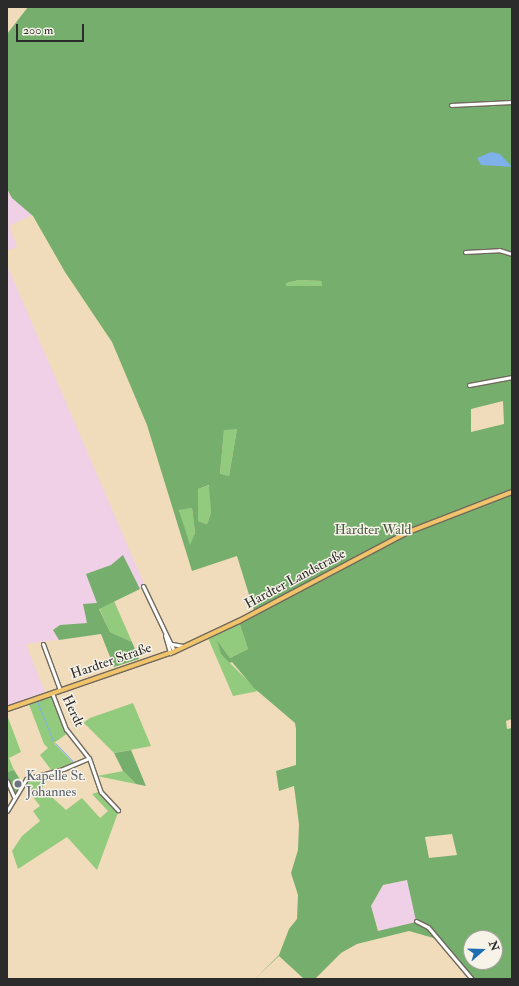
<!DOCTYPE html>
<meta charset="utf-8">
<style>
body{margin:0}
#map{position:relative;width:519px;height:986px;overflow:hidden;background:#f0dcba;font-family:"IM FELL Double Pica",serif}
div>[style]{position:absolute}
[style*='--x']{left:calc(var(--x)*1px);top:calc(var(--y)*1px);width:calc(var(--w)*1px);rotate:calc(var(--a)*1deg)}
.built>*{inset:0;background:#efd0e6}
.green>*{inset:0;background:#93cb7e}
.forest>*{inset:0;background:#76af6d}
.water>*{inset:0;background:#7eb0ea}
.stream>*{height:1px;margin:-0.5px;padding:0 0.5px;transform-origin:0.5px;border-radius:0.5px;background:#7eb0ea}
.roads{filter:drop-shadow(1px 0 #70695d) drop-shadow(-1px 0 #70695d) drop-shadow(0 1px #70695d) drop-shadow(0 -1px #70695d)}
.minor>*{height:3px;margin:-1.5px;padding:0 1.5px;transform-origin:1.5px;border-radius:1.5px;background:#fff}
.major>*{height:4px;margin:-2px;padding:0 2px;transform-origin:2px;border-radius:2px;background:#f1c36a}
.dots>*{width:11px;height:11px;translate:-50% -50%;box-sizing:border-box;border:2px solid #f7f3e8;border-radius:50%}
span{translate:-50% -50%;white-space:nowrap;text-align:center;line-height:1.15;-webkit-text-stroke:3px #f7f3e8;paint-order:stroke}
.park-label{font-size:14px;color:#4a5b44}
.street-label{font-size:14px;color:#2b2b2b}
.worship-label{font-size:14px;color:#5b616d}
.left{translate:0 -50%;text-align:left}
.frame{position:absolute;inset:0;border:8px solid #2b2b2b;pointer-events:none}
.north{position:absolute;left:463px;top:930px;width:40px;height:40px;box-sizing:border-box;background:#f7f3e8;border:1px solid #a5a39c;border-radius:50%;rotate:70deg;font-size:11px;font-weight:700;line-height:16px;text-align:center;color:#2b2b2b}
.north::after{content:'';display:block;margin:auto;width:14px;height:18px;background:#1f6fb2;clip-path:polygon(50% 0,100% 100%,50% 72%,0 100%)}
.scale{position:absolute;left:16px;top:24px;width:68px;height:18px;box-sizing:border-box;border:2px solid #2b2b2b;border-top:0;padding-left:5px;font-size:12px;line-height:14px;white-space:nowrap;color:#2b2b2b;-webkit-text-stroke:3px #f7f3e8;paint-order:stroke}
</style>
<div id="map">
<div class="built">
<i style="clip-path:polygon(7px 189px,12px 198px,32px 215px,9px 226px,17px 247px,7px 251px)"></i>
<i style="clip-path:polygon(7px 265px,145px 586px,99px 608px,101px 634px,26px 644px,45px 692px,7px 706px)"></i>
<i style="clip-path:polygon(408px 880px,417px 920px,415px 923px,379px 931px,371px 906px,383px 885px)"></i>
</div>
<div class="green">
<i style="clip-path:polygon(299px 280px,321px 281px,322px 286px,286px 286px,286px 283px)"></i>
<i style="clip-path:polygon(224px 429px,237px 429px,229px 476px,220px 475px)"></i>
<i style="clip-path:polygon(210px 485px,211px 513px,207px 524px,198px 521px,198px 489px)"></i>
<i style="clip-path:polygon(192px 508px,195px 533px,191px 545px,188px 545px,179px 509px)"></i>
<i style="clip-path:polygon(114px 601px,132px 642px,110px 632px,99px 608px)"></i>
<i style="clip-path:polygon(239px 622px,248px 649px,230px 658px,217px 640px,230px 663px,258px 691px,233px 696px,208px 638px)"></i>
<i style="clip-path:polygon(52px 693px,68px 733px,54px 743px,74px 764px,52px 771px,40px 755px,48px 748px,44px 744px,28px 702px)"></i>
<i style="clip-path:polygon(133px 703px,151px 746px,114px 753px,83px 722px,70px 732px,90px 718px)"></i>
<i style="clip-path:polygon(7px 715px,21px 752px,9px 758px,14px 770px,7px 772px)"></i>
<i style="clip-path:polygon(123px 771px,136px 784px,97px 776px)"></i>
<i style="clip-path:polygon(45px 777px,47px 781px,42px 788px,66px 810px,82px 798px,100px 818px,108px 811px,92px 794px,102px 791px,119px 810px,97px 870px,67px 837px,18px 869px,12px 851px,22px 836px,40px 821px,33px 811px,40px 806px,23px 784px)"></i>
</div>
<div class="forest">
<i style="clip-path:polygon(evenodd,28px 7px,512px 7px,512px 719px,506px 721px,507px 729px,512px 728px,512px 979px,472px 979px,430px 928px,416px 921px,407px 880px,383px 885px,371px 906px,378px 931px,416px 922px,429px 928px,437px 939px,409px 931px,357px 944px,341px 953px,315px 979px,304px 979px,279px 956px,255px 979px,279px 955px,289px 929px,297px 919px,298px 895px,291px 873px,298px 850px,299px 824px,294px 786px,279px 791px,276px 771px,296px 765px,296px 729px,295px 723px,254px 688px,232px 662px,230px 663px,221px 654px,217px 640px,230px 658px,248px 649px,239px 622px,255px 614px,237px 556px,192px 571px,147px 425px,112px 342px,65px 272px,33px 216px,12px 198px,7px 189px,7px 34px,28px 7px,299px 280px,321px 281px,322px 286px,286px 286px,286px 283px,299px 280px,28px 7px,503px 401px,504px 424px,471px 432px,471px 409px,503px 401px,28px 7px,237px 429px,229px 476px,220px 474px,224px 430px,237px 429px,28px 7px,209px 485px,211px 513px,207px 524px,198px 521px,198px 489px,209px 485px,28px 7px,192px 508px,195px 533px,190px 545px,179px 510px,192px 508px,28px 7px,452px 834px,457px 855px,429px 858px,425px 837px,452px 834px,28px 7px,471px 938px,495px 938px,495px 962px,471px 962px,471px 938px)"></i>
<i style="clip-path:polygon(123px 555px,140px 589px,99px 609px,110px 632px,132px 642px,139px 659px,114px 667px,101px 634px,59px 640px,53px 630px,60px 625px,87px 623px,83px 604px,97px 603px,86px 574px,111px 565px)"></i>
<i style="clip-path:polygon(131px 750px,146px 786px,136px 784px,123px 771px,114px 753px)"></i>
<i style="clip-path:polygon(14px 770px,23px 784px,12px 798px,7px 787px,7px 772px)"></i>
</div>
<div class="water">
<i style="clip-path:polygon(491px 152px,500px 154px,512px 167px,481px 165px,477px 158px)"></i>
</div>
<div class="stream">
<i style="--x:37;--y:701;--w:43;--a:68.2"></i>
<i style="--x:55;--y:743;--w:28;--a:46"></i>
<i style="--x:50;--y:774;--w:7;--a:-8"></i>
</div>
<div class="roads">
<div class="minor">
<i style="--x:451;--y:105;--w:61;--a:-2.8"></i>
<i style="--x:465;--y:252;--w:34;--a:-3"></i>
<i style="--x:499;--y:250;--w:14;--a:17"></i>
<i style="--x:469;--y:385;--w:44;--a:-10.5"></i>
<i style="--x:143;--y:586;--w:72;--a:64.5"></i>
<i style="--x:165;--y:635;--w:19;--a:74"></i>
<i style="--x:43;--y:644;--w:49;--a:69.7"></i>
<i style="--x:172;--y:644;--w:11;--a:10"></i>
<i style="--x:52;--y:693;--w:39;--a:69"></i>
<i style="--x:66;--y:729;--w:37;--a:52"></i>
<i style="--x:89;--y:758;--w:36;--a:71"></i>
<i style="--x:101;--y:792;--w:25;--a:47"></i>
<i style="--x:7;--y:781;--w:17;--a:66"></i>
<i style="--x:7;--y:811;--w:37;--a:-59"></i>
<i style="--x:26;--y:779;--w:38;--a:-15"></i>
<i style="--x:63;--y:769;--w:28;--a:-23"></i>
<i style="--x:416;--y:921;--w:13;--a:27"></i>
<i style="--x:428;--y:927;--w:68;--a:49.8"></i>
</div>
<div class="major">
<i style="--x:7;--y:709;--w:176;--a:-19"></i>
<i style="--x:173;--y:652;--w:73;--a:-25.2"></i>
<i style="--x:239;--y:621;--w:189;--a:-27.8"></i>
<i style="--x:406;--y:533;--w:114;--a:-21.1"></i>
</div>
</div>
<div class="dots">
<i style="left:18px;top:784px;background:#6b7280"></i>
</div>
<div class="park-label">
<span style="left:373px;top:530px">Hardter Wald</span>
</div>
<div class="street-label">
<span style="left:295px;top:579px;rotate:-28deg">Hardter Landstraße</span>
<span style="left:111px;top:661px;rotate:-19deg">Hardter Straße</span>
<span style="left:73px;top:711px;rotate:65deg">Herdt</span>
</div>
<div class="worship-label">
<span class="left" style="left:26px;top:784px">Kapelle St.<br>Johannes</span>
</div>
<div class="frame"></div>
<div class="north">N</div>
<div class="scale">200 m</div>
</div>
